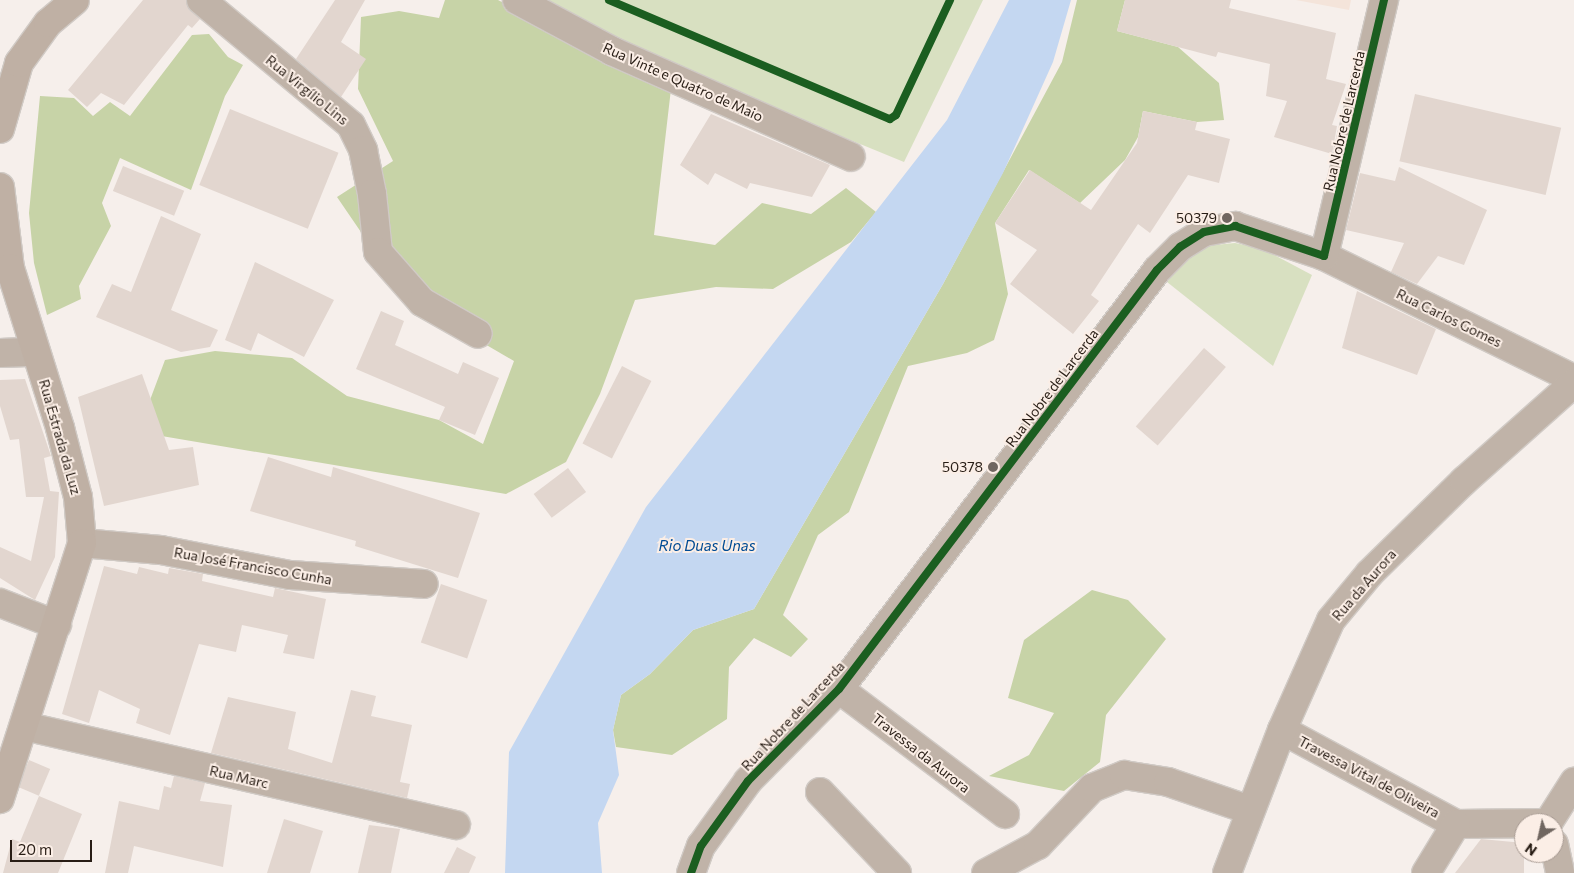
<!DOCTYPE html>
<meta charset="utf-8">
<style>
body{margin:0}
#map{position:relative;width:1574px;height:873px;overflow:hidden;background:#f6efeb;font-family:Commissioner,sans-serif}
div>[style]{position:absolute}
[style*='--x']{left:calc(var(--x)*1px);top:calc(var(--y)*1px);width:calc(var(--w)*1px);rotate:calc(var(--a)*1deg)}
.built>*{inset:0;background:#f4e4da}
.green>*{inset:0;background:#d8e0c1}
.forest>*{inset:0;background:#c7d3a7}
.water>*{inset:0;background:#c4d7f1}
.building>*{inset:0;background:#e2d6cf;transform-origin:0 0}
.roads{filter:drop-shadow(1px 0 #d0cac5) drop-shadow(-1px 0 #d0cac5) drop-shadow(0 1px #d0cac5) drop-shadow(0 -1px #d0cac5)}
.minor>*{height:28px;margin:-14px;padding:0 14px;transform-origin:14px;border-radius:14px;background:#c0b3a8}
.secondary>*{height:28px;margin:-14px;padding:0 14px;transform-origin:14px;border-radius:14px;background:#bfb0a4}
.cycleway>*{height:8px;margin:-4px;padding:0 4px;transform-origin:4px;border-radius:4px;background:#1b5e20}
.dots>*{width:14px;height:14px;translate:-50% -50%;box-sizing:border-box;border:2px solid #fbeee6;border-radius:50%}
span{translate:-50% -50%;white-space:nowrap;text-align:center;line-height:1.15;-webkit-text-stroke:4px #fbeee6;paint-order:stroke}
.street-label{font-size:14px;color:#281d15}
.poi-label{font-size:14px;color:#281d15}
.right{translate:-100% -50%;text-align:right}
.water-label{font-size:15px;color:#004b94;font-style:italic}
.north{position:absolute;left:1514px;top:813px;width:50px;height:50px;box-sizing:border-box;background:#fbeee6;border:1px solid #a79a92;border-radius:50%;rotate:215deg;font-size:14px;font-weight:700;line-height:20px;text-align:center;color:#281d15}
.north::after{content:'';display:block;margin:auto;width:18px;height:22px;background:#706660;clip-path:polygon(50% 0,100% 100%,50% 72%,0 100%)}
.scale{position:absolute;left:10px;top:840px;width:82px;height:22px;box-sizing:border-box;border:2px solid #281d15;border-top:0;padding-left:6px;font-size:15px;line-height:18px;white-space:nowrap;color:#281d15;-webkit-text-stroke:4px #fbeee6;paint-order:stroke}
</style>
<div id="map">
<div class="built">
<i style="clip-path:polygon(1296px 0,1351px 0,1349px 10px)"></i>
</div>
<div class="green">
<i style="clip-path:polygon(533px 0,983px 0,904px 162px,629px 49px)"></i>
<i style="clip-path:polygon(1235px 243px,1263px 249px,1312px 275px,1273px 366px,1167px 282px,1190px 254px,1205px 246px)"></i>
</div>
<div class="forest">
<i style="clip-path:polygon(445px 0,498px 0,671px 89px,654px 235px,715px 245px,762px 203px,811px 214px,846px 188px,876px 212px,851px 242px,773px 289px,716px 287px,635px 300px,600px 394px,566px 462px,506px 494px,138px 432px,165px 360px,215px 351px,292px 358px,347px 396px,439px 420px,483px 444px,514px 361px,406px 298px,337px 197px,393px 161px,358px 89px,361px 17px,399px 11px,439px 18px)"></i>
<i style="clip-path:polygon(1077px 0,1125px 0,1117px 31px,1178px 47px,1219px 83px,1224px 120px,1197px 122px,1143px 111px,1138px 137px,1125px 160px,1080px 203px,1029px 170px,995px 223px,1008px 294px,994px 340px,967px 353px,908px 366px,849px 512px,818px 535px,783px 615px,808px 639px,791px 657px,754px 638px,729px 667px,727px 719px,672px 755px,616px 747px,613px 730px,621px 695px,650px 674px,693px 630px,754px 609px,943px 284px,1062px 62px)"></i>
<i style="clip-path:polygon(209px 34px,228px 57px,243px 65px,225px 96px,191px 190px,120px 158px,102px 203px,111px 226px,79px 286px,81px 299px,47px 315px,34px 263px,29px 213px,40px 96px,74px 98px,93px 116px,110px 102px,130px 116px,192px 35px)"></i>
<i style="clip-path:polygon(1092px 590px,1128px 600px,1166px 639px,1106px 715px,1100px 762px,1064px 791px,989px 776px,1029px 755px,1054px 713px,1008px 698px,1024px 640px)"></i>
</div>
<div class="water">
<i style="clip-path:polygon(1009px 0,1071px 0,1053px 62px,1003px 173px,943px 284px,754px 609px,693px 630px,650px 674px,621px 695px,613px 730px,619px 775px,598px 823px,602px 873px,505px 873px,509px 752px,646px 507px,947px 120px)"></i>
</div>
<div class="building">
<i style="clip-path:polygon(143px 0,186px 0,200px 19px,192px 28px,188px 25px,124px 105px,101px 93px,87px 107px,68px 90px)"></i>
<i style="clip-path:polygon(335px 0,365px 0,341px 42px,366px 59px,341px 97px,296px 59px)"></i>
<i style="clip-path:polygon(1125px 0,1231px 0,1229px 8px,1336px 33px,1326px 79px,1346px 84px,1332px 125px,1337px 126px,1332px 154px,1274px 137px,1287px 101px,1266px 96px,1270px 64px,1218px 52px,1216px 57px,1117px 31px)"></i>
<i style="left:1415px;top:94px;width:150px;height:69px;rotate:13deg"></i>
<i style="left:230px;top:109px;width:117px;height:82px;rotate:22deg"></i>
<i style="clip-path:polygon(1143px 111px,1197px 122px,1195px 130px,1230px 139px,1219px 183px,1188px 175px,1150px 233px,1138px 224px,1091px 295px,1099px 301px,1073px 334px,1010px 284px,1037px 250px,995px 223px,1030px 170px,1091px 210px,1137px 143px)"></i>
<i style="clip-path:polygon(711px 114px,830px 165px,812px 197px,750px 183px,747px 189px,715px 173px,708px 185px,680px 165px)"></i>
<i style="left:123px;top:166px;width:66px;height:27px;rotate:22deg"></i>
<i style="clip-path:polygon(1399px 167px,1487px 210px,1464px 265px,1438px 256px,1417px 284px,1391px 272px,1404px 243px,1346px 230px,1360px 173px,1395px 181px)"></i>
<i style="clip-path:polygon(161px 216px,201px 234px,171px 310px,218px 330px,210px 347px,181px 352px,96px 317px,112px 284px,131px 292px)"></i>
<i style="clip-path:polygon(255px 262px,334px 300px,304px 357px,258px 333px,251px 351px,225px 340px)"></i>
<i style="clip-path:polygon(1357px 291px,1436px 329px,1417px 375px,1342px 348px)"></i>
<i style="clip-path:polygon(381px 311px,404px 321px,395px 345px,458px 374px,463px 362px,499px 378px,475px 435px,439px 420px,445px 407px,356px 369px)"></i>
<i style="left:1204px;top:348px;width:29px;height:104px;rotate:41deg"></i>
<i style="left:622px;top:366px;width:33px;height:87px;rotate:27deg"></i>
<i style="clip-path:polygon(142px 374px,169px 450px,193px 447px,199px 485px,104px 506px,78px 397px)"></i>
<i style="clip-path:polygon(25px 379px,51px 456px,44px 458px,50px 491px,59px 492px,55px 557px,35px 600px,0 578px,0 547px,31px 561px,44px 497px,26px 497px,19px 439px,10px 440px,0 406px,0 380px)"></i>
<i style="clip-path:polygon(268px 457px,331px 477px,333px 467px,480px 513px,458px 578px,355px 546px,356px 541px,250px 511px)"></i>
<i style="left:568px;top:468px;width:30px;height:43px;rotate:53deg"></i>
<i style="clip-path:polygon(104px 566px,137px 574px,139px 567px,168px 574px,169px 568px,203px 574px,202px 581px,273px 597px,275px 588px,326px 599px,314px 659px,283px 653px,288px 635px,242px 625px,236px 652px,199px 644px,170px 735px,136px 723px,140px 709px,99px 690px,89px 723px,62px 714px)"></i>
<i style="left:441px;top:584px;width:49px;height:62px;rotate:19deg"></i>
<i style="clip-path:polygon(351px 690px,376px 696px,371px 716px,412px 725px,400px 782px,410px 784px,407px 798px,211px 753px,228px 697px,296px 712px,288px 749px,332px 763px)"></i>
<i style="left:29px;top:760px;width:23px;height:29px;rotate:23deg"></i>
<i style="clip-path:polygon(174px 776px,205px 783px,200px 801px,232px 805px,223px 867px,134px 846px,128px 873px,105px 873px,119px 801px,159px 810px,164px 786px,171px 788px)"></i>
<i style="clip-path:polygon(39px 796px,82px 814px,58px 873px,3px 873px,12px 839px,20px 842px)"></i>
<i style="clip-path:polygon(284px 819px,323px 831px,310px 873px,267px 873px)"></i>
<i style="clip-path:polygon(369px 825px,400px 829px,391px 873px,358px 873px)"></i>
<i style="clip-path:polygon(1481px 839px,1524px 843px,1524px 873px,1455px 873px)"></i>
<i style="clip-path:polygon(457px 847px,476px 857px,469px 873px,444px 873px)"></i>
</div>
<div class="roads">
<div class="minor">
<i style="--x:201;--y:0;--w:195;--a:39.8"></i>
<i style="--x:351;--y:125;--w:28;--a:64"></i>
<i style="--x:363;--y:150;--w:45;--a:78.4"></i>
<i style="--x:372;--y:194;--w:58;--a:84.1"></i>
<i style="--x:378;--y:252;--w:67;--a:48.7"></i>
<i style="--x:422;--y:302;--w:64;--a:29.7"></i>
<i style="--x:517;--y:0;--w:108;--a:28.2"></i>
<i style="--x:612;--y:51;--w:261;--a:23.9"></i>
<i style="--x:1324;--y:256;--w:279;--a:26.2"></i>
<i style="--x:0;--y:353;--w:35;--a:-2"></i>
<i style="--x:82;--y:543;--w:79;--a:5.1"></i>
<i style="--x:161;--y:550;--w:131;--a:11"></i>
<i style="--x:290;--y:575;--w:134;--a:3.8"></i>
<i style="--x:0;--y:603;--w:61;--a:21.1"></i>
<i style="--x:839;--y:689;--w:208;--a:37"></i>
<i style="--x:24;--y:726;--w:443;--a:12.9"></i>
<i style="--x:1282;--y:730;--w:198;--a:28.4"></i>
<i style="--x:820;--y:792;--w:112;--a:46.5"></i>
<i style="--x:1548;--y:823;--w:49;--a:-57.6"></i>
<i style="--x:1456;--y:824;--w:92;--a:-0.6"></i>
<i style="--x:1554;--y:844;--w:30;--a:78"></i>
<i style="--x:691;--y:873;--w:29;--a:-70"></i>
<i style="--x:701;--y:846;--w:80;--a:-54.1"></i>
<i style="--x:748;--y:781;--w:129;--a:-45.3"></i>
<i style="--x:839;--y:689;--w:526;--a:-52.8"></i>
<i style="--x:1157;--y:270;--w:33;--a:-45"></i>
<i style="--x:1180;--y:247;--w:28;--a:-32"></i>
<i style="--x:1204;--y:232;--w:32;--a:-11"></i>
<i style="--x:1235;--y:226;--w:94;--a:18.6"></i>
<i style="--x:1324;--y:256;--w:263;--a:-76.8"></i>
<i style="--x:986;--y:873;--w:59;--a:-28.3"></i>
<i style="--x:1038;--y:845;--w:79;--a:-46.5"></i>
<i style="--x:1092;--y:788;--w:35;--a:-22"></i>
<i style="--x:1124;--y:775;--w:45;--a:9"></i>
<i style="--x:1168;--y:782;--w:87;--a:18.9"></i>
<i style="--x:1227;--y:873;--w:153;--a:-69"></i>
<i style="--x:1282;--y:730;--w:120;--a:-66"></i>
<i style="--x:1331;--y:620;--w:61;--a:-50.3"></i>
<i style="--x:1370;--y:573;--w:132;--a:-44.4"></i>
<i style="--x:1464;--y:481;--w:147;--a:-41.7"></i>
<i style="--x:1426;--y:873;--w:57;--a:-58.5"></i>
</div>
<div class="secondary">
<i style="--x:0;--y:129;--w:69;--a:-73.9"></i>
<i style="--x:19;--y:63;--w:49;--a:-54.1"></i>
<i style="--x:48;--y:23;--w:35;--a:-40"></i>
<i style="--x:0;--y:187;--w:82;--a:83"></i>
<i style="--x:10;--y:268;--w:168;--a:72.6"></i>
<i style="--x:60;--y:428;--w:71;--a:75.4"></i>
<i style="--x:78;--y:497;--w:46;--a:85"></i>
<i style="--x:82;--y:543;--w:269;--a:107.8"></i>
</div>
</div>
<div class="cycleway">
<i style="--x:609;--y:0;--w:305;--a:23"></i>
<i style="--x:890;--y:119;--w:7;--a:-34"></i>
<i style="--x:896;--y:115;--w:127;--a:-64.8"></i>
<i style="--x:691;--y:873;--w:29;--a:-70"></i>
<i style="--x:701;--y:846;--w:80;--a:-54.1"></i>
<i style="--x:748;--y:781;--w:129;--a:-45.3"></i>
<i style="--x:839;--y:689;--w:526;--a:-52.8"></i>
<i style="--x:1157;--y:270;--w:33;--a:-45"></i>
<i style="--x:1180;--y:247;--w:28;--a:-32"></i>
<i style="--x:1204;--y:232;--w:32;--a:-11"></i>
<i style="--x:1235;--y:226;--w:94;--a:18.6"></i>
<i style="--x:1324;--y:256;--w:263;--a:-76.8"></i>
</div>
<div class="dots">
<i style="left:1227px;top:218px;background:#706660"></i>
<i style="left:993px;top:467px;background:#706660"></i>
</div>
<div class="street-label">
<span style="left:683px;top:82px;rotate:24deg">Rua Vinte e Quatro de Maio</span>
<span style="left:307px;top:90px;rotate:39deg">Rua Virgílio Lins</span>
<span style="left:1344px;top:121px;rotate:-77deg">Rua Nobre de Larcerda</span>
<span style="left:1449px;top:318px;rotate:26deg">Rua Carlos Gomes</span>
<span style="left:1052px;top:388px;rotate:-53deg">Rua Nobre de Larcerda</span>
<span style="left:60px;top:437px;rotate:74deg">Rua Estrada da Luz</span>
<span style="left:253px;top:566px;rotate:10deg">Rua José Francisco Cunha</span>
<span style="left:1364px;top:585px;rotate:-49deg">Rua da Aurora</span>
<span style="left:793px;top:716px;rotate:-47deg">Rua Nobre de Larcerda</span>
<span style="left:921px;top:753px;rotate:38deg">Travessa da Aurora</span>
<span style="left:239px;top:777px;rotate:13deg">Rua Marc</span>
<span style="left:1369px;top:777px;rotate:28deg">Travessa Vital de Oliveira</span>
</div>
<div class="poi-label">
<span class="right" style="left:1217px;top:218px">50379</span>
<span class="right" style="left:983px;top:467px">50378</span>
</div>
<div class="water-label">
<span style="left:707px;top:546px">Rio Duas Unas</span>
</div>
<div class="north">N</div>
<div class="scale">20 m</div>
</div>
